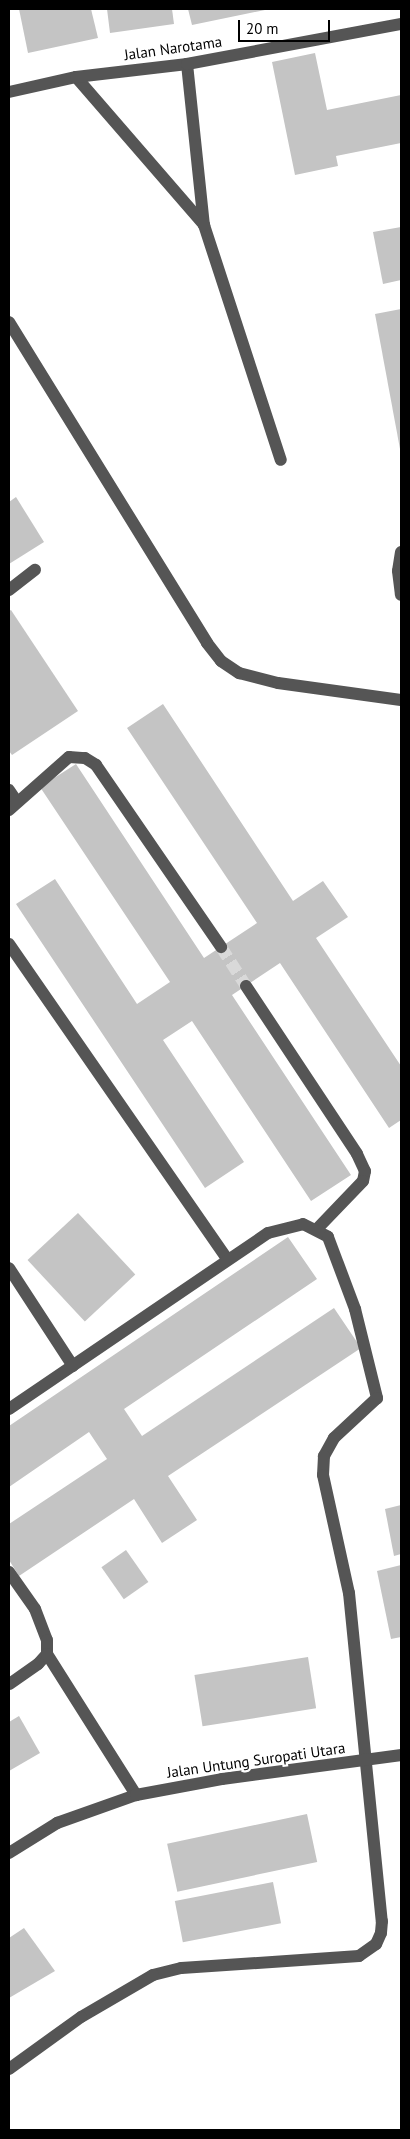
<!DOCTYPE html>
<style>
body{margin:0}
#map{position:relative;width:410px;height:2139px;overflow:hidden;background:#fff;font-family:"PT Sans",sans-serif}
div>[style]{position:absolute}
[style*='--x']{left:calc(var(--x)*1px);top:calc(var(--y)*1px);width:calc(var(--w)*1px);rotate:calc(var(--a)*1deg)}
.building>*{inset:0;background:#c4c4c4;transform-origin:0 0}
.minor-tunnel>*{height:12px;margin-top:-6px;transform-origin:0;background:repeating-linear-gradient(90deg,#d9d9d9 0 12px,transparent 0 18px)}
.minor>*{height:12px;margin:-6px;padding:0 6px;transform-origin:6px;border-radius:6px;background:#555}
span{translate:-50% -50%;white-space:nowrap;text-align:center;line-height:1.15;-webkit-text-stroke:4.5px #fff;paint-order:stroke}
.street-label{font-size:15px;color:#000}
.frame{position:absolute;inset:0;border:10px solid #000;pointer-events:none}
.scale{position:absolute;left:238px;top:20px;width:92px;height:22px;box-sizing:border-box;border:2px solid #000;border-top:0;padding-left:6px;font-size:15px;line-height:18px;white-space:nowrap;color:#000;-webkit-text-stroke:4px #fff;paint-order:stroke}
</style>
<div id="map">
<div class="building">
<i style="clip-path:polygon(19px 9px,91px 9px,98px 38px,28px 53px)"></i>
<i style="clip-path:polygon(107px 9px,172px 9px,174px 24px,110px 33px)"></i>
<i style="clip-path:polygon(188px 9px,265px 9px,265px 10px,192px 25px)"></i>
<i style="clip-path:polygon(315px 53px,327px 110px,401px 95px,401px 143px,336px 156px,338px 166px,295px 175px,272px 62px)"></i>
<i style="clip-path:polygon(401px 227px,401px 280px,383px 284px,373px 232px)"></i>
<i style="clip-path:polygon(401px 309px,401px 449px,400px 449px,375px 314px)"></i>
<i style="clip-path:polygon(16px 497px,44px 542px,9px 564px,9px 502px)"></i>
<i style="clip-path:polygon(11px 610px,78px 711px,12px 755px,9px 751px,9px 611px)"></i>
<i style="clip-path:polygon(163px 704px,293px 901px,323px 881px,348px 917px,316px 938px,401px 1066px,401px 1120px,389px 1128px,280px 963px,232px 995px,351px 1175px,311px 1201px,192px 1021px,163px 1040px,244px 1162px,205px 1188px,16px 904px,55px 879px,137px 1004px,170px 982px,40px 787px,76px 764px,204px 958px,257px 923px,127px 728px)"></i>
<i style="left:78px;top:1213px;width:84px;height:69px;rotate:47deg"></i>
<i style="clip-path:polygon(288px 1237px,317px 1279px,124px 1409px,142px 1436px,334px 1308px,361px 1348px,168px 1476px,197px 1520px,162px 1543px,134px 1499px,19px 1576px,9px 1560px,9px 1524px,107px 1459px,89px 1432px,9px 1487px,9px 1426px)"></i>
<i style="clip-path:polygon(401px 1505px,401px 1554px,394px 1556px,385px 1509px)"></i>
<i style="left:126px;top:1550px;width:39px;height:30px;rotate:55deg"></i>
<i style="clip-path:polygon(401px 1565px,401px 1637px,391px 1639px,377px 1571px)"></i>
<i style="left:308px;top:1657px;width:52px;height:115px;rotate:81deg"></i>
<i style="clip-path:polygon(19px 1716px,40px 1753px,9px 1771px,9px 1722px)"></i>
<i style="left:307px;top:1814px;width:49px;height:143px;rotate:78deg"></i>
<i style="left:273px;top:1882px;width:42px;height:100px;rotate:79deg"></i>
<i style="clip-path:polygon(24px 1928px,55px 1971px,9px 1998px,9px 1938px)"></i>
</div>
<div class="minor-tunnel">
<i style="--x:221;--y:947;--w:46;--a:57.3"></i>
</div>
<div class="minor">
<i style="--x:187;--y:64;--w:162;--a:84"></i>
<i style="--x:204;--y:225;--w:247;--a:71.9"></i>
<i style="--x:76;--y:77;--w:196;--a:49.1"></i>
<i style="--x:9;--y:92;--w:69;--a:-12.6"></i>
<i style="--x:76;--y:77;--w:112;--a:-6.7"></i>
<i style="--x:187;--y:64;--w:218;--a:-10.6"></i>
<i style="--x:9;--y:322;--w:377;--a:58.3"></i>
<i style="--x:207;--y:643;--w:23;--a:52"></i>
<i style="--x:221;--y:661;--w:22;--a:34"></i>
<i style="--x:239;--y:673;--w:40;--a:14.4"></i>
<i style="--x:278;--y:683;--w:124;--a:7.9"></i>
<i style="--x:401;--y:552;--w:19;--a:99"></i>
<i style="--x:398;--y:571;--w:24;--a:83"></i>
<i style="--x:9;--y:590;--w:33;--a:-38"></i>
<i style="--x:9;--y:790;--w:14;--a:56"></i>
<i style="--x:9;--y:810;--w:80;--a:-41.5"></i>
<i style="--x:69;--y:757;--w:16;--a:4"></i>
<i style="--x:85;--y:758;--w:13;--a:32"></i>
<i style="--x:96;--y:765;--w:221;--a:55.5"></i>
<i style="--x:9;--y:944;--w:384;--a:55.3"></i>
<i style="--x:246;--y:986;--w:201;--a:56.5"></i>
<i style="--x:357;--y:1154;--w:19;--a:65"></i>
<i style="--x:365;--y:1171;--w:10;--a:101"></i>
<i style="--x:363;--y:1181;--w:66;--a:133.8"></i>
<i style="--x:9;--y:1268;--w:117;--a:56.9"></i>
<i style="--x:9;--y:1409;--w:313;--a:-34.2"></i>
<i style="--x:268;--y:1233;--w:36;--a:-14"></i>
<i style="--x:303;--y:1224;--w:28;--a:27"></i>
<i style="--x:328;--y:1237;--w:77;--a:69.4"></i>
<i style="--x:355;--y:1309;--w:92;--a:76.1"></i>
<i style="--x:377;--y:1398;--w:59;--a:137.1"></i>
<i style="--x:334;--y:1438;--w:21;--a:119"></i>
<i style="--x:324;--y:1456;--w:19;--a:93"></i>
<i style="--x:323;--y:1475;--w:121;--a:77.6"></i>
<i style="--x:349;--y:1593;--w:330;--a:84.3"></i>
<i style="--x:382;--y:1921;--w:12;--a:95"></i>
<i style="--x:381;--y:1933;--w:12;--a:114"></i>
<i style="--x:376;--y:1944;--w:21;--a:145"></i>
<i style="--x:359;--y:1956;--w:178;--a:176.1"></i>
<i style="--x:181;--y:1968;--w:29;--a:166"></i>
<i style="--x:153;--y:1975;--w:83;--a:149.7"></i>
<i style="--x:81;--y:2017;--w:89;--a:144.2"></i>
<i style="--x:9;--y:1572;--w:45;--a:54.9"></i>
<i style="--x:35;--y:1609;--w:33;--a:69"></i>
<i style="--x:47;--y:1640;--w:14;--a:90"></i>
<i style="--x:47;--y:1654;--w:13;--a:132"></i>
<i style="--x:38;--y:1664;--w:35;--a:145"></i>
<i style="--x:47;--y:1654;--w:167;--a:57.7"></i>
<i style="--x:9;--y:1853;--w:57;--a:-32"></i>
<i style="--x:57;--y:1823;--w:84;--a:-19.5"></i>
<i style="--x:136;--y:1795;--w:87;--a:-10.5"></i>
<i style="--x:222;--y:1779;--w:181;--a:-7.6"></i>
</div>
<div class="street-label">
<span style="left:173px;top:48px;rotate:-8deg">Jalan Narotama</span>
<span style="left:256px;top:1760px;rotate:-8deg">Jalan Untung Suropati Utara</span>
</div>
<div class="frame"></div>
<div class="scale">20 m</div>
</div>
